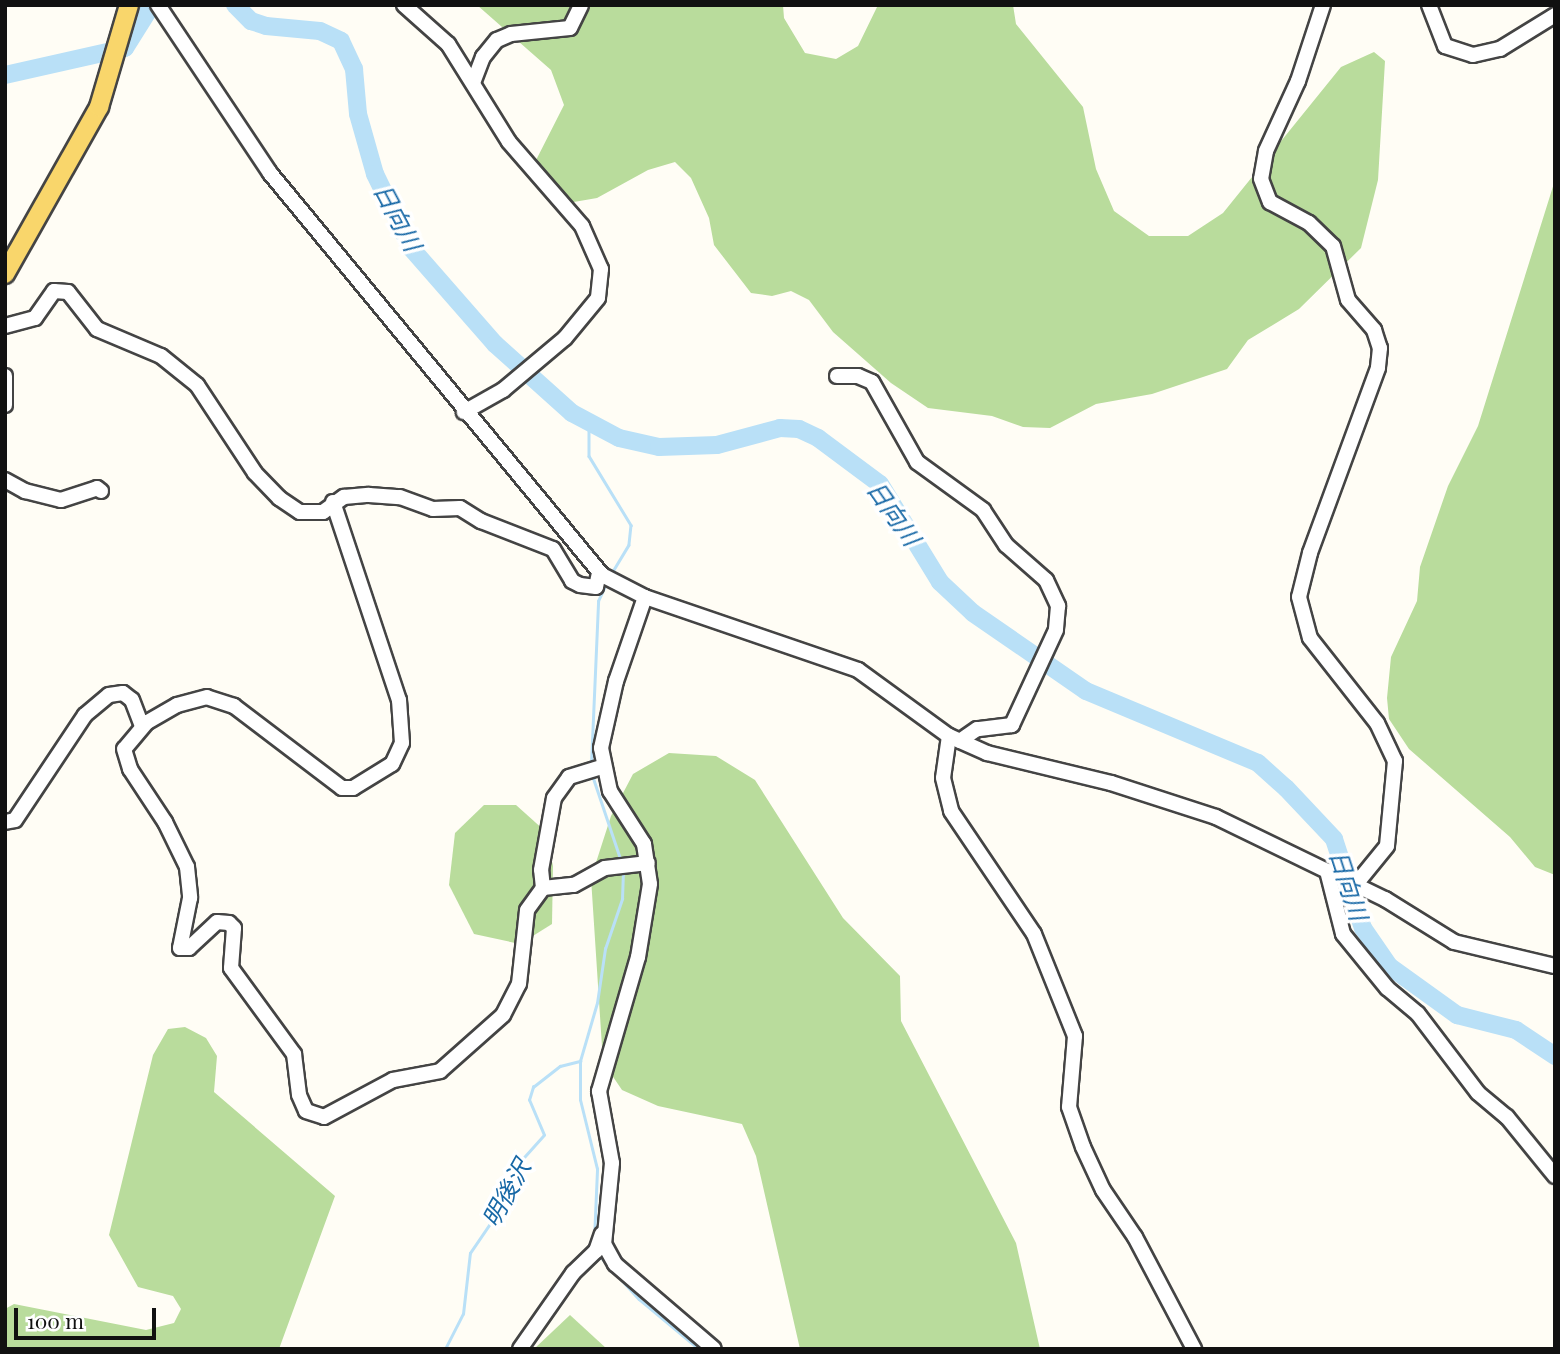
<!DOCTYPE html>
<meta charset="utf-8">
<style>
body{margin:0}
#map{position:relative;width:1560px;height:1354px;overflow:hidden;background:#fffdf5;font-family:"Playfair Display","Noto Sans JP",serif}
div>[style]{position:absolute}
[style*='--x']{left:calc(var(--x)*1px);top:calc(var(--y)*1px);width:calc(var(--w)*1px);rotate:calc(var(--a)*1deg)}
.forest>*{inset:0;background:#b9dc9c}
.stream>*{height:2.5px;margin:-1.25px;padding:0 1.25px;transform-origin:1.25px;border-radius:1.25px;background:#b9e0f7}
.river>*{height:18px;margin:-9px;padding:0 9px;transform-origin:9px;border-radius:9px;background:#b9e0f7}
.roads{filter:drop-shadow(2px 0 #444) drop-shadow(-2px 0 #444) drop-shadow(0 2px #444) drop-shadow(0 -2px #444)}
.minor>*{height:14px;margin:-7px;padding:0 7px;transform-origin:7px;border-radius:7px;background:#fff}
.major>*{height:18px;margin:-9px;padding:0 9px;transform-origin:9px;border-radius:9px;background:#f9d66b}
span{translate:-50% -50%;white-space:nowrap;text-align:center;line-height:1.15;-webkit-text-stroke:7px #fff;paint-order:stroke}
.water-label{font-size:24px;color:#1768a6;font-style:italic}
.frame{position:absolute;inset:0;border:7px solid #111;pointer-events:none}
.scale{position:absolute;left:14px;top:1308px;width:142px;height:32px;box-sizing:border-box;border:4px solid #111;border-top:0;padding-left:9px;font-size:21px;line-height:24px;white-space:nowrap;color:#111;-webkit-text-stroke:5px #fff;paint-order:stroke}
</style>
<div id="map">
<div class="forest">
<i style="clip-path:polygon(477px 5px,783px 5px,784px 18px,805px 53px,836px 59px,858px 46px,878px 5px,1013px 5px,1016px 24px,1083px 107px,1096px 169px,1114px 211px,1149px 236px,1188px 236px,1223px 213px,1341px 67px,1374px 52px,1385px 61px,1378px 180px,1361px 248px,1299px 309px,1248px 340px,1227px 369px,1152px 394px,1096px 404px,1050px 428px,1023px 427px,992px 416px,928px 408px,891px 383px,833px 332px,809px 300px,791px 291px,772px 296px,751px 293px,714px 245px,709px 218px,691px 178px,675px 162px,648px 170px,597px 198px,568px 203px,529px 174px,564px 105px,551px 70px)"></i>
<i style="clip-path:polygon(1555px 180px,1555px 875px,1535px 867px,1510px 837px,1409px 749px,1389px 719px,1387px 698px,1391px 657px,1417px 601px,1420px 567px,1448px 486px,1478px 426px)"></i>
<i style="clip-path:polygon(669px 753px,716px 756px,755px 780px,843px 918px,900px 976px,901px 1021px,1016px 1243px,1040px 1349px,800px 1349px,756px 1156px,742px 1124px,658px 1106px,622px 1090px,603px 1062px,591px 878px,611px 816px,633px 774px)"></i>
<i style="clip-path:polygon(484px 805px,516px 805px,545px 831px,553px 866px,552px 924px,520px 944px,474px 934px,449px 885px,455px 833px)"></i>
<i style="clip-path:polygon(185px 1027px,206px 1038px,217px 1056px,214px 1092px,335px 1196px,279px 1349px,5px 1349px,5px 1309px,14px 1304px,146px 1330px,174px 1323px,181px 1309px,173px 1296px,138px 1287px,109px 1235px,153px 1055px,168px 1029px)"></i>
<i style="clip-path:polygon(570px 1315px,607px 1349px,534px 1349px)"></i>
</div>
<div class="stream">
<i style="--x:589;--y:423;--w:33;--a:90"></i>
<i style="--x:589;--y:456;--w:81;--a:58.7"></i>
<i style="--x:631;--y:525;--w:20;--a:96"></i>
<i style="--x:629;--y:545;--w:35;--a:121"></i>
<i style="--x:591;--y:764;--w:163;--a:-87.5"></i>
<i style="--x:598;--y:601;--w:19;--a:-65"></i>
<i style="--x:592;--y:774;--w:91;--a:71.4"></i>
<i style="--x:594;--y:1239;--w:70;--a:-87.5"></i>
<i style="--x:597;--y:1169;--w:71;--a:-103.8"></i>
<i style="--x:580;--y:1100;--w:39;--a:-90"></i>
<i style="--x:580;--y:1061;--w:60;--a:-73.7"></i>
<i style="--x:597;--y:1003;--w:55;--a:-81.6"></i>
<i style="--x:605;--y:949;--w:53;--a:-71.2"></i>
<i style="--x:622;--y:899;--w:29;--a:-88"></i>
<i style="--x:600;--y:1256;--w:58;--a:47.8"></i>
<i style="--x:639;--y:1299;--w:78;--a:39.8"></i>
<i style="--x:445;--y:1349;--w:39;--a:-63"></i>
<i style="--x:463;--y:1314;--w:61;--a:-83.5"></i>
<i style="--x:470;--y:1253;--w:73;--a:-55.7"></i>
<i style="--x:511;--y:1193;--w:29;--a:-78"></i>
<i style="--x:517;--y:1165;--w:40;--a:-48"></i>
<i style="--x:544;--y:1135;--w:38;--a:-113"></i>
<i style="--x:529;--y:1100;--w:14;--a:-73"></i>
<i style="--x:533;--y:1087;--w:34;--a:-38"></i>
<i style="--x:560;--y:1066;--w:21;--a:-14"></i>
</div>
<div class="river">
<i style="--x:235;--y:5;--w:23;--a:45"></i>
<i style="--x:251;--y:21;--w:16;--a:18"></i>
<i style="--x:266;--y:26;--w:54;--a:5.3"></i>
<i style="--x:320;--y:31;--w:23;--a:25"></i>
<i style="--x:341;--y:41;--w:31;--a:65"></i>
<i style="--x:354;--y:69;--w:45;--a:84.9"></i>
<i style="--x:358;--y:114;--w:62;--a:74.2"></i>
<i style="--x:375;--y:174;--w:82;--a:64.1"></i>
<i style="--x:411;--y:248;--w:128;--a:48.8"></i>
<i style="--x:495;--y:344;--w:103;--a:41.9"></i>
<i style="--x:572;--y:413;--w:53;--a:28"></i>
<i style="--x:619;--y:438;--w:41;--a:12.7"></i>
<i style="--x:659;--y:447;--w:58;--a:-2"></i>
<i style="--x:717;--y:445;--w:65;--a:-15.1"></i>
<i style="--x:780;--y:428;--w:19;--a:3"></i>
<i style="--x:799;--y:429;--w:21;--a:25"></i>
<i style="--x:818;--y:438;--w:77;--a:36.6"></i>
<i style="--x:880;--y:484;--w:115;--a:58.5"></i>
<i style="--x:940;--y:582;--w:45;--a:43.2"></i>
<i style="--x:973;--y:613;--w:137;--a:34.6"></i>
<i style="--x:1086;--y:691;--w:186;--a:22.7"></i>
<i style="--x:1258;--y:763;--w:38;--a:42"></i>
<i style="--x:1286;--y:788;--w:70;--a:46.7"></i>
<i style="--x:1334;--y:839;--w:94;--a:72"></i>
<i style="--x:1363;--y:928;--w:46;--a:55.6"></i>
<i style="--x:1389;--y:966;--w:84;--a:35.8"></i>
<i style="--x:1457;--y:1015;--w:61;--a:14.3"></i>
<i style="--x:1516;--y:1030;--w:47;--a:33.7"></i>
<i style="--x:5;--y:75;--w:123;--a:-12.7"></i>
<i style="--x:125;--y:48;--w:51;--a:-57.9"></i>
</div>
<div class="roads">
<div class="minor">
<i style="--x:158;--y:5;--w:202;--a:56.3"></i>
<i style="--x:270;--y:173;--w:521;--a:50.45"></i>
<i style="--x:602;--y:575;--w:48;--a:27.1"></i>
<i style="--x:645;--y:597;--w:225;--a:18.9"></i>
<i style="--x:858;--y:670;--w:112;--a:36"></i>
<i style="--x:949;--y:736;--w:42;--a:24.1"></i>
<i style="--x:987;--y:753;--w:128;--a:13.6"></i>
<i style="--x:1111;--y:783;--w:110;--a:17.9"></i>
<i style="--x:1216;--y:817;--w:188;--a:25.9"></i>
<i style="--x:1385;--y:899;--w:81;--a:31.9"></i>
<i style="--x:1454;--y:942;--w:104;--a:13.4"></i>
<i style="--x:404;--y:5;--w:59;--a:41.6"></i>
<i style="--x:448;--y:44;--w:115;--a:58.1"></i>
<i style="--x:509;--y:142;--w:111;--a:49"></i>
<i style="--x:582;--y:226;--w:47;--a:66.2"></i>
<i style="--x:601;--y:269;--w:29;--a:96"></i>
<i style="--x:598;--y:298;--w:52;--a:129.5"></i>
<i style="--x:565;--y:338;--w:81;--a:140"></i>
<i style="--x:503;--y:390;--w:45;--a:150.6"></i>
<i style="--x:1323;--y:5;--w:80;--a:108.2"></i>
<i style="--x:1298;--y:81;--w:77;--a:114.6"></i>
<i style="--x:1266;--y:151;--w:28;--a:100"></i>
<i style="--x:1261;--y:179;--w:25;--a:69"></i>
<i style="--x:1270;--y:202;--w:44;--a:28.3"></i>
<i style="--x:1309;--y:223;--w:33;--a:44"></i>
<i style="--x:1333;--y:246;--w:56;--a:74.5"></i>
<i style="--x:1348;--y:300;--w:40;--a:49"></i>
<i style="--x:1374;--y:330;--w:19;--a:72"></i>
<i style="--x:1380;--y:348;--w:20;--a:96"></i>
<i style="--x:1378;--y:368;--w:197;--a:110.2"></i>
<i style="--x:1310;--y:553;--w:45;--a:104"></i>
<i style="--x:1299;--y:597;--w:42;--a:75"></i>
<i style="--x:1310;--y:638;--w:108;--a:51.8"></i>
<i style="--x:1377;--y:723;--w:42;--a:64.7"></i>
<i style="--x:1395;--y:761;--w:85;--a:95.4"></i>
<i style="--x:1387;--y:846;--w:49;--a:129.2"></i>
<i style="--x:1429;--y:5;--w:44;--a:68.7"></i>
<i style="--x:1445;--y:46;--w:29;--a:18"></i>
<i style="--x:1473;--y:55;--w:28;--a:-13"></i>
<i style="--x:1500;--y:49;--w:65;--a:-31.7"></i>
<i style="--x:473;--y:83;--w:28;--a:-69"></i>
<i style="--x:483;--y:57;--w:22;--a:-51"></i>
<i style="--x:497;--y:40;--w:15;--a:-23"></i>
<i style="--x:511;--y:34;--w:59;--a:-5.8"></i>
<i style="--x:570;--y:28;--w:25;--a:-64"></i>
<i style="--x:5;--y:326;--w:31;--a:-15"></i>
<i style="--x:35;--y:318;--w:33;--a:-55"></i>
<i style="--x:54;--y:291;--w:14;--a:4"></i>
<i style="--x:68;--y:292;--w:47;--a:51.9"></i>
<i style="--x:97;--y:329;--w:69;--a:22.9"></i>
<i style="--x:161;--y:356;--w:46;--a:38.9"></i>
<i style="--x:197;--y:385;--w:105;--a:56.6"></i>
<i style="--x:255;--y:473;--w:35;--a:46"></i>
<i style="--x:279;--y:498;--w:25;--a:34"></i>
<i style="--x:300;--y:512;--w:23;--a:0"></i>
<i style="--x:323;--y:512;--w:26;--a:-36"></i>
<i style="--x:344;--y:497;--w:25;--a:-5"></i>
<i style="--x:369;--y:495;--w:31;--a:4"></i>
<i style="--x:400;--y:497;--w:35;--a:20"></i>
<i style="--x:433;--y:509;--w:27;--a:-2"></i>
<i style="--x:460;--y:508;--w:25;--a:32"></i>
<i style="--x:481;--y:521;--w:77;--a:21.3"></i>
<i style="--x:553;--y:549;--w:37;--a:59"></i>
<i style="--x:572;--y:581;--w:9;--a:27"></i>
<i style="--x:580;--y:585;--w:16;--a:7"></i>
<i style="--x:596;--y:587;--w:14;--a:-78"></i>
<i style="--x:5;--y:376;--w:29;--a:90"></i>
<i style="--x:837;--y:376;--w:21;--a:0"></i>
<i style="--x:858;--y:376;--w:15;--a:23"></i>
<i style="--x:872;--y:382;--w:92;--a:60.6"></i>
<i style="--x:917;--y:462;--w:82;--a:36"></i>
<i style="--x:983;--y:510;--w:42;--a:56.7"></i>
<i style="--x:1006;--y:545;--w:53;--a:41.2"></i>
<i style="--x:1046;--y:580;--w:29;--a:65"></i>
<i style="--x:1058;--y:606;--w:24;--a:95"></i>
<i style="--x:1056;--y:630;--w:105;--a:114.9"></i>
<i style="--x:1012;--y:725;--w:35;--a:173"></i>
<i style="--x:977;--y:729;--w:21;--a:145"></i>
<i style="--x:5;--y:480;--w:23;--a:29"></i>
<i style="--x:25;--y:491;--w:37;--a:14"></i>
<i style="--x:61;--y:500;--w:38;--a:-18"></i>
<i style="--x:97;--y:488;--w:5;--a:37"></i>
<i style="--x:333;--y:502;--w:209;--a:71.6"></i>
<i style="--x:399;--y:700;--w:43;--a:86"></i>
<i style="--x:402;--y:743;--w:23;--a:115"></i>
<i style="--x:392;--y:764;--w:46;--a:148.4"></i>
<i style="--x:353;--y:788;--w:11;--a:180"></i>
<i style="--x:342;--y:788;--w:136;--a:-142.8"></i>
<i style="--x:234;--y:706;--w:28;--a:-162"></i>
<i style="--x:207;--y:697;--w:31;--a:165"></i>
<i style="--x:177;--y:705;--w:34;--a:150"></i>
<i style="--x:147;--y:722;--w:35;--a:130"></i>
<i style="--x:124;--y:749;--w:21;--a:73"></i>
<i style="--x:130;--y:769;--w:64;--a:56.6"></i>
<i style="--x:165;--y:822;--w:50;--a:63.9"></i>
<i style="--x:187;--y:867;--w:31;--a:84"></i>
<i style="--x:190;--y:898;--w:51;--a:101.3"></i>
<i style="--x:180;--y:948;--w:9;--a:0"></i>
<i style="--x:189;--y:948;--w:38;--a:-43"></i>
<i style="--x:217;--y:922;--w:12;--a:5"></i>
<i style="--x:229;--y:923;--w:7;--a:45"></i>
<i style="--x:234;--y:928;--w:40;--a:94.3"></i>
<i style="--x:231;--y:968;--w:107;--a:53.8"></i>
<i style="--x:294;--y:1054;--w:41;--a:83"></i>
<i style="--x:299;--y:1095;--w:17;--a:66"></i>
<i style="--x:306;--y:1111;--w:19;--a:18"></i>
<i style="--x:324;--y:1117;--w:78;--a:-28.2"></i>
<i style="--x:393;--y:1080;--w:48;--a:-10.8"></i>
<i style="--x:440;--y:1071;--w:84;--a:-41.6"></i>
<i style="--x:503;--y:1015;--w:35;--a:-63"></i>
<i style="--x:519;--y:984;--w:74;--a:-83.8"></i>
<i style="--x:527;--y:910;--w:27;--a:-54"></i>
<i style="--x:543;--y:888;--w:18;--a:-96"></i>
<i style="--x:541;--y:870;--w:73;--a:-79.8"></i>
<i style="--x:554;--y:798;--w:26;--a:-54"></i>
<i style="--x:569;--y:777;--w:34;--a:-17"></i>
<i style="--x:645;--y:597;--w:89;--a:109"></i>
<i style="--x:616;--y:681;--w:69;--a:102.6"></i>
<i style="--x:601;--y:748;--w:44;--a:78.2"></i>
<i style="--x:610;--y:791;--w:63;--a:57.3"></i>
<i style="--x:644;--y:844;--w:40;--a:81.5"></i>
<i style="--x:650;--y:884;--w:74;--a:99.3"></i>
<i style="--x:638;--y:957;--w:140;--a:106.2"></i>
<i style="--x:599;--y:1091;--w:73;--a:79.8"></i>
<i style="--x:612;--y:1163;--w:81;--a:95.6"></i>
<i style="--x:604;--y:1244;--w:23;--a:61"></i>
<i style="--x:615;--y:1264;--w:130;--a:40.6"></i>
<i style="--x:949;--y:736;--w:42;--a:98.1"></i>
<i style="--x:943;--y:778;--w:34;--a:76"></i>
<i style="--x:951;--y:811;--w:148;--a:56"></i>
<i style="--x:1034;--y:934;--w:110;--a:68.1"></i>
<i style="--x:1075;--y:1036;--w:71;--a:94.8"></i>
<i style="--x:1069;--y:1107;--w:42;--a:70.7"></i>
<i style="--x:1083;--y:1147;--w:47;--a:65.1"></i>
<i style="--x:1103;--y:1190;--w:57;--a:55.8"></i>
<i style="--x:1135;--y:1237;--w:127;--a:62.2"></i>
<i style="--x:5;--y:822;--w:10;--a:-11"></i>
<i style="--x:15;--y:820;--w:126;--a:-56.3"></i>
<i style="--x:85;--y:715;--w:31;--a:-40"></i>
<i style="--x:109;--y:695;--w:14;--a:-8"></i>
<i style="--x:123;--y:693;--w:11;--a:38"></i>
<i style="--x:132;--y:700;--w:28;--a:69"></i>
<i style="--x:1327;--y:871;--w:65;--a:75.7"></i>
<i style="--x:1343;--y:934;--w:70;--a:50.8"></i>
<i style="--x:1387;--y:988;--w:40;--a:40"></i>
<i style="--x:1418;--y:1014;--w:99;--a:52.8"></i>
<i style="--x:1478;--y:1093;--w:38;--a:40"></i>
<i style="--x:1507;--y:1117;--w:76;--a:50.9"></i>
<i style="--x:543;--y:888;--w:31;--a:-6"></i>
<i style="--x:574;--y:885;--w:35;--a:-29"></i>
<i style="--x:605;--y:868;--w:43;--a:-6.6"></i>
<i style="--x:520;--y:1349;--w:93;--a:-55.1"></i>
<i style="--x:573;--y:1273;--w:32;--a:-44"></i>
<i style="--x:596;--y:1251;--w:18;--a:-71"></i>
</div>
<div class="major">
<i style="--x:5;--y:274;--w:192;--a:-60.6"></i>
<i style="--x:99;--y:107;--w:106;--a:-73.6"></i>
</div>
</div>
<div class="water-label">
<span style="left:398px;top:217px;rotate:62deg">日向川</span>
<span style="left:894px;top:513px;rotate:55deg">日向川</span>
<span style="left:1349px;top:885px;rotate:72deg">日向川</span>
<span style="left:506px;top:1193px;rotate:-61deg">明後沢</span>
</div>
<div class="frame"></div>
<div class="scale">100 m</div>
</div>
